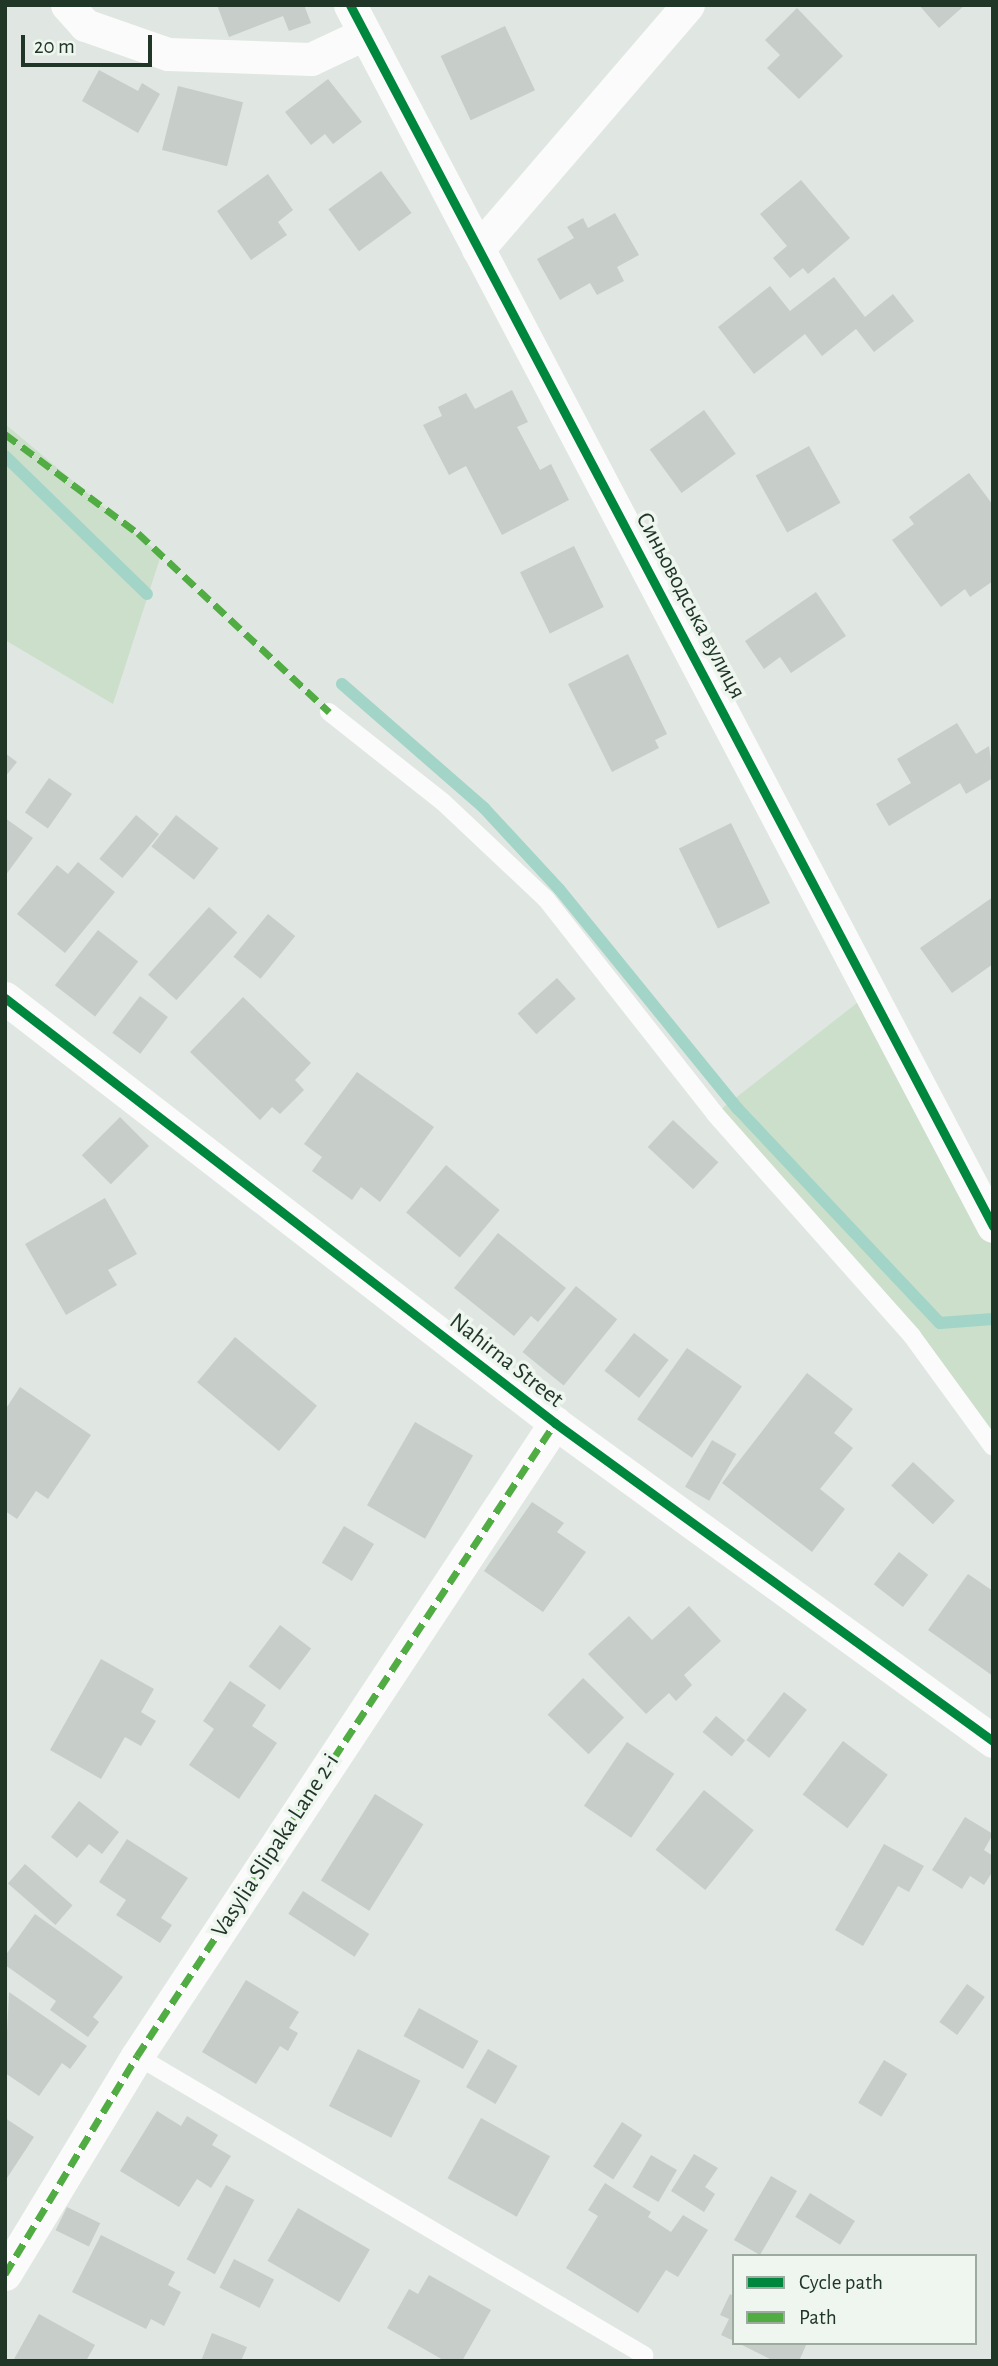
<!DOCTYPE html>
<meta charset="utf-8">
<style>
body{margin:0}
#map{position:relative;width:998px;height:2366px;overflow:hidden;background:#e0e6e1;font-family:"Alegreya Sans",sans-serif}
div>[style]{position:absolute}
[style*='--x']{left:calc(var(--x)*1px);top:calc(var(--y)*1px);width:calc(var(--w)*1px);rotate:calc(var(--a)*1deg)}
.green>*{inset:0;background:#cbdfca}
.stream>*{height:12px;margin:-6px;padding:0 6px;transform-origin:6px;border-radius:6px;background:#a2d4c8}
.building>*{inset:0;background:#c7cdc9;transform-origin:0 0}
.lane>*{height:18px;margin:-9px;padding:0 9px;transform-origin:9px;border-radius:9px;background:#fafbfa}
.street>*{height:33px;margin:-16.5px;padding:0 16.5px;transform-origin:16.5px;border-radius:16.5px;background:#fafbfa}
.quiet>*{height:7px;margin-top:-3.5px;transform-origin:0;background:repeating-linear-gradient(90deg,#52ac44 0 14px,transparent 0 21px)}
.cycleway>*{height:9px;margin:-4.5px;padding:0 4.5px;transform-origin:4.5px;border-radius:4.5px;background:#00873e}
span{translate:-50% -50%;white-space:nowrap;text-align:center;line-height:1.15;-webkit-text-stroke:7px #eef6ef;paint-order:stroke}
.street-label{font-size:24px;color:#203728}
.frame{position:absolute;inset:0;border:7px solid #203728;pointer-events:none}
.legend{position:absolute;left:732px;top:2254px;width:245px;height:91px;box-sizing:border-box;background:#eef6ef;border:2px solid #9caa9f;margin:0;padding:9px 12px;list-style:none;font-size:21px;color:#203728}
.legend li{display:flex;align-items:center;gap:14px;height:35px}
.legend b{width:35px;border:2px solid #9caa9f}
.scale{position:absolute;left:21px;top:35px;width:131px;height:32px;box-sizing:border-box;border:4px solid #203728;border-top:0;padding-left:9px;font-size:21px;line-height:24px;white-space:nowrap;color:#203728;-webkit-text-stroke:5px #eef6ef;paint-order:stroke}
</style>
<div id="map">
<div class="green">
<i style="clip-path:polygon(5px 424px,161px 555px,113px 704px,5px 640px)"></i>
<i style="clip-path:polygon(871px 992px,993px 1226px,993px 1447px,912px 1336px,715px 1114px)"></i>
</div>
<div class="stream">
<i style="--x:5;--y:456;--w:198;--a:44.2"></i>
<i style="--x:342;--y:684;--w:189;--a:41.1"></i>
<i style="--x:484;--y:808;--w:110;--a:47.2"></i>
<i style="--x:559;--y:889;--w:284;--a:50.9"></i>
<i style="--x:738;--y:1109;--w:294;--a:46.7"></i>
<i style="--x:940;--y:1323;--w:53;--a:-4.3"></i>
</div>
<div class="building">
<i style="clip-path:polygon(217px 5px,304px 5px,311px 23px,289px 31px,283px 16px,229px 37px)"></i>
<i style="clip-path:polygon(919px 5px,965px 5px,939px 28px)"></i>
<i style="clip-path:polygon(797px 8px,843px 56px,799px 99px,767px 68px,780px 55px,765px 40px)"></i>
<i style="left:505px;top:26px;width:71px;height:71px;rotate:65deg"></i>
<i style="clip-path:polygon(99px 70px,138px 91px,142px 83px,160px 94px,138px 133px,82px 101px)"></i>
<i style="clip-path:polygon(328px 79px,362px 122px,333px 144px,325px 134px,311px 145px,285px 112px)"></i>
<i style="left:178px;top:86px;width:67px;height:66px;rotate:14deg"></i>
<i style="left:381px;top:171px;width:52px;height:65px;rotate:54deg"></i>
<i style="clip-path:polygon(268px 174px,293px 210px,278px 222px,287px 235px,251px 260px,217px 211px)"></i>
<i style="clip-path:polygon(801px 180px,850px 238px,808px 274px,803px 268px,790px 278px,773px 258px,787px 246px,760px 214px)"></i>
<i style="clip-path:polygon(615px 213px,639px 255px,617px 267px,624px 281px,597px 295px,590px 283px,560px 300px,537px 259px,574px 238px,567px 227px,583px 218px,588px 228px)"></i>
<i style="clip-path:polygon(834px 277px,865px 317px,893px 294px,914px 321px,874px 352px,856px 329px,822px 356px,805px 334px,754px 374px,718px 327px,770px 286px,790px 311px)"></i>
<i style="clip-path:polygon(512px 390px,528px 422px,517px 427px,540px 470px,551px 464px,569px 500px,502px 535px,466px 466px,449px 475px,423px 425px,442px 416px,438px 407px,466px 393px,475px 409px)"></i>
<i style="left:704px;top:410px;width:54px;height:67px;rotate:54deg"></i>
<i style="left:809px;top:446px;width:65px;height:61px;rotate:61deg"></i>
<i style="clip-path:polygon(969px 473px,993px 505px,993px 581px,970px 597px,965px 589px,941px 607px,892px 540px,914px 524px,909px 517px)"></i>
<i style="left:574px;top:546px;width:68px;height:60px;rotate:64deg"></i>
<i style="clip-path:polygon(816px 592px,846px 636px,791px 673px,780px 657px,764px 669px,745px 641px)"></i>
<i style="clip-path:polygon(628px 654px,667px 734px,655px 740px,659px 748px,612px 772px,568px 684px)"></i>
<i style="clip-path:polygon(957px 723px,976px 754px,989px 746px,993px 778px,966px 794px,960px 783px,889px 826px,876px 804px,911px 783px,897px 759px)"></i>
<i style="clip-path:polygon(5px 753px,17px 762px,5px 777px)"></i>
<i style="left:49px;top:778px;width:28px;height:42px;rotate:35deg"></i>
<i style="left:136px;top:815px;width:30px;height:57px;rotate:40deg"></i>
<i style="left:176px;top:815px;width:54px;height:40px;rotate:38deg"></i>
<i style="clip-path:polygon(5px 818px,33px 838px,5px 876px)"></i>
<i style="left:731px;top:823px;width:89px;height:58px;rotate:64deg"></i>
<i style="clip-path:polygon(78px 862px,115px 892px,65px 953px,17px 914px,57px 865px,68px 874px)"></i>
<i style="clip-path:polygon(993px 897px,993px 964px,952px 993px,920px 948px)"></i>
<i style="left:209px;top:907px;width:38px;height:91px;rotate:42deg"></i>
<i style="left:268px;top:914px;width:35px;height:55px;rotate:39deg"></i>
<i style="left:98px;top:930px;width:51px;height:70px;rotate:38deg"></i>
<i style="left:557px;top:978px;width:28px;height:53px;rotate:48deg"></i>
<i style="left:140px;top:996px;width:35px;height:46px;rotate:37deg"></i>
<i style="clip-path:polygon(243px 997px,311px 1063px,295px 1080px,304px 1090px,280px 1114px,272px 1107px,260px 1120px,190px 1052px)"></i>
<i style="clip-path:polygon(357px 1072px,434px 1127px,380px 1202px,361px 1187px,352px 1200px,312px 1171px,322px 1157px,304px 1144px)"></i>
<i style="left:120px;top:1117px;width:41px;height:54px;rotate:45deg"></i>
<i style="left:673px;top:1120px;width:62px;height:37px;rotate:43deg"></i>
<i style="left:446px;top:1165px;width:70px;height:62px;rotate:40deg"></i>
<i style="clip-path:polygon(105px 1198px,137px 1254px,108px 1270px,117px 1285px,66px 1315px,25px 1244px)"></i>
<i style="clip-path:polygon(498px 1233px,566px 1288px,538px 1322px,531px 1316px,514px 1336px,454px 1288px)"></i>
<i style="left:576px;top:1286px;width:53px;height:85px;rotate:39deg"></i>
<i style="left:634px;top:1333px;width:44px;height:48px;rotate:38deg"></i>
<i style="left:235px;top:1337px;width:107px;height:59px;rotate:40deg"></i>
<i style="left:687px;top:1348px;width:67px;height:87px;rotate:35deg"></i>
<i style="clip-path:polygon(807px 1373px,853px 1409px,834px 1433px,853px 1448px,820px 1489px,845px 1509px,812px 1552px,722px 1483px)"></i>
<i style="clip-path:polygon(20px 1387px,91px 1435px,48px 1499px,36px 1491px,17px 1519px,5px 1511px,5px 1410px)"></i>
<i style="left:415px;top:1422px;width:67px;height:96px;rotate:30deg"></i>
<i style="left:712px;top:1440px;width:28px;height:54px;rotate:30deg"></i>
<i style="left:913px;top:1462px;width:57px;height:32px;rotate:43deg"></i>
<i style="clip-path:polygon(532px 1502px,564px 1523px,557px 1532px,586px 1552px,543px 1612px,484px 1571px)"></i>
<i style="left:344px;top:1526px;width:35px;height:43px;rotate:31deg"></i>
<i style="left:899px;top:1552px;width:37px;height:41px;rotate:38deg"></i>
<i style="clip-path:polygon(968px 1574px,993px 1591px,993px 1676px,928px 1630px)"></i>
<i style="clip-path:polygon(689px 1606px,721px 1641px,684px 1675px,692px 1685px,676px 1701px,669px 1693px,646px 1714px,588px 1654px,629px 1616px,652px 1640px)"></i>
<i style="left:280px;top:1625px;width:39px;height:52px;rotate:37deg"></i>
<i style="clip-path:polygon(101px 1659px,154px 1689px,141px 1712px,156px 1721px,141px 1746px,125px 1737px,101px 1779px,50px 1750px)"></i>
<i style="left:583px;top:1678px;width:57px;height:51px;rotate:44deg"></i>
<i style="clip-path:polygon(230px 1681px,266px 1705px,252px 1726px,277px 1743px,239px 1799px,189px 1765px,214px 1729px,203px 1721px)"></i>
<i style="left:784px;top:1692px;width:29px;height:61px;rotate:38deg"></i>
<i style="left:716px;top:1716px;width:38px;height:21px;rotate:40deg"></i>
<i style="left:843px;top:1741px;width:56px;height:67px;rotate:37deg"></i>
<i style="left:627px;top:1742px;width:57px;height:77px;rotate:34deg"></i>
<i style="left:704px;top:1790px;width:64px;height:77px;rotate:39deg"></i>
<i style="left:375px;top:1794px;width:57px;height:102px;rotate:32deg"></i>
<i style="clip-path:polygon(79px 1801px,119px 1832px,102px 1854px,89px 1844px,77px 1858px,51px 1837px)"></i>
<i style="clip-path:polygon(965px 1817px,993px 1834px,984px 1850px,993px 1856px,993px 1871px,984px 1885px,970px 1876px,962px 1889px,932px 1870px)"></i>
<i style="clip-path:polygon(127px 1839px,188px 1878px,161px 1918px,172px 1925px,160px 1943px,116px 1915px,126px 1900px,99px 1882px)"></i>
<i style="clip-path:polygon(884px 1844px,924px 1866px,909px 1892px,898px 1886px,863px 1946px,835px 1930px)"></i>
<i style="left:25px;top:1864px;width:63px;height:26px;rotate:41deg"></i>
<i style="left:303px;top:1891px;width:79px;height:27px;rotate:33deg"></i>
<i style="clip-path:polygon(35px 1914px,123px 1977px,93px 2017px,99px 2022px,88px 2037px,50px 2010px,56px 2001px,5px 1965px,5px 1956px)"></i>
<i style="clip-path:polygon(246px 1980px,299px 2012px,289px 2028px,298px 2033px,288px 2051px,280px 2046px,256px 2084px,202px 2052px)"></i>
<i style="left:967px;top:1984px;width:22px;height:47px;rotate:36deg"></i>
<i style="clip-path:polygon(9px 1992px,87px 2046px,70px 2069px,62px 2063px,39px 2096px,5px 2073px)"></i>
<i style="left:419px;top:2008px;width:68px;height:32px;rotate:29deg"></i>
<i style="left:358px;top:2049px;width:70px;height:64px;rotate:27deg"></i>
<i style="left:488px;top:2049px;width:34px;height:44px;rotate:30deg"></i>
<i style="left:884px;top:2060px;width:27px;height:50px;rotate:31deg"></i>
<i style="clip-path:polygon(157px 2111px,181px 2126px,187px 2116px,218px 2135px,212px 2145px,231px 2156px,211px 2188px,197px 2179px,179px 2207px,120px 2171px)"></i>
<i style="clip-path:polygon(5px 2118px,34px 2137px,5px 2181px)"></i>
<i style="left:481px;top:2118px;width:79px;height:69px;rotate:29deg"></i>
<i style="left:622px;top:2122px;width:24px;height:53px;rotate:33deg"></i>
<i style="clip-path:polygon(694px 2154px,718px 2168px,705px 2187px,715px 2194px,704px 2212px,671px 2191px)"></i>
<i style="left:651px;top:2155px;width:30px;height:37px;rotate:30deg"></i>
<i style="left:771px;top:2176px;width:30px;height:74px;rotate:30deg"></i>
<i style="clip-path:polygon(605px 2183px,651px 2212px,648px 2217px,671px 2232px,683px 2215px,708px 2230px,678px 2277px,666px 2270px,638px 2313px,566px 2268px,598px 2216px,588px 2210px)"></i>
<i style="left:226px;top:2185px;width:32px;height:84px;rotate:28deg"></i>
<i style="left:810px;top:2193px;width:53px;height:28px;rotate:32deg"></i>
<i style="left:67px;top:2207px;width:37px;height:26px;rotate:26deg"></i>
<i style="left:298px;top:2208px;width:83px;height:61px;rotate:30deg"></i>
<i style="clip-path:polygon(101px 2235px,175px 2272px,168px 2285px,181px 2292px,164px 2326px,151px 2319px,146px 2329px,72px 2292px)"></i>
<i style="left:234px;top:2259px;width:45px;height:32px;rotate:27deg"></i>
<i style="clip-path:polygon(429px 2275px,491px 2310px,462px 2361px,445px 2361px,387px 2328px,409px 2289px,418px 2294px)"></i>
<i style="clip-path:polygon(730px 2294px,734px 2296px,734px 2341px,721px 2335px,729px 2319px,720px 2315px)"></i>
<i style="clip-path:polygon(39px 2314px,95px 2345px,86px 2361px,13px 2361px)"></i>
<i style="clip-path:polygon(212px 2333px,247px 2347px,241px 2361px,201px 2361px)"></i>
<i style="clip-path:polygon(738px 2343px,807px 2343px,799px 2361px,774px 2361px)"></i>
</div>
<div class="lane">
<i style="--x:329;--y:712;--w:145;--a:38.3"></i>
<i style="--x:443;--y:802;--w:141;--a:43.3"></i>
<i style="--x:546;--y:899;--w:273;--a:51.8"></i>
<i style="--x:715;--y:1114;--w:297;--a:48.4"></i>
<i style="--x:912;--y:1336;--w:137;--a:53.9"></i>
<i style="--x:137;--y:2056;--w:589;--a:30.53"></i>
</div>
<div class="street">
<i style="--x:67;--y:5;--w:27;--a:48"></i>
<i style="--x:85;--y:25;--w:88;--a:19.3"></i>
<i style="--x:168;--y:54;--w:143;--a:2"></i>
<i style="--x:311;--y:59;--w:56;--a:-25.2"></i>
<i style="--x:350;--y:5;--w:1380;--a:62.23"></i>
<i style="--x:478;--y:249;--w:322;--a:-49.3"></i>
<i style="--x:5;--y:998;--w:695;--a:37.69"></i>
<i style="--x:555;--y:1423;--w:541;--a:35.98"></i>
<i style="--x:5;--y:2274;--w:255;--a:-58.8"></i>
<i style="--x:137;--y:2056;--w:759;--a:-56.56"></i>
</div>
<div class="quiet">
<i style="--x:5;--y:434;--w:166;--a:36.7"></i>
<i style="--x:138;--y:533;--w:262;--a:43.1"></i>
<i style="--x:5;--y:2274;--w:255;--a:-58.8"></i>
<i style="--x:137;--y:2056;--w:759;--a:-56.56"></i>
</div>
<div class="cycleway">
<i style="--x:350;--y:5;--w:1380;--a:62.23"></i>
<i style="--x:5;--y:998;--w:695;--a:37.69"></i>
<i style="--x:555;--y:1423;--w:541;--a:35.98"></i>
</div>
<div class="street-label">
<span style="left:690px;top:606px;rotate:62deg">Синьоводська вулиця</span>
<span style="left:506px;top:1361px;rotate:38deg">Nahirna Street</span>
<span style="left:276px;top:1846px;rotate:-57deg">Vasylia Slipaka Lane 2-i</span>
</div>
<div class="frame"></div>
<ul class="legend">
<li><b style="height:9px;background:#00873e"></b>Cycle path</li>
<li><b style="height:9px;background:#52ac44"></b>Path</li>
</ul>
<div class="scale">20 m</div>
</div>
